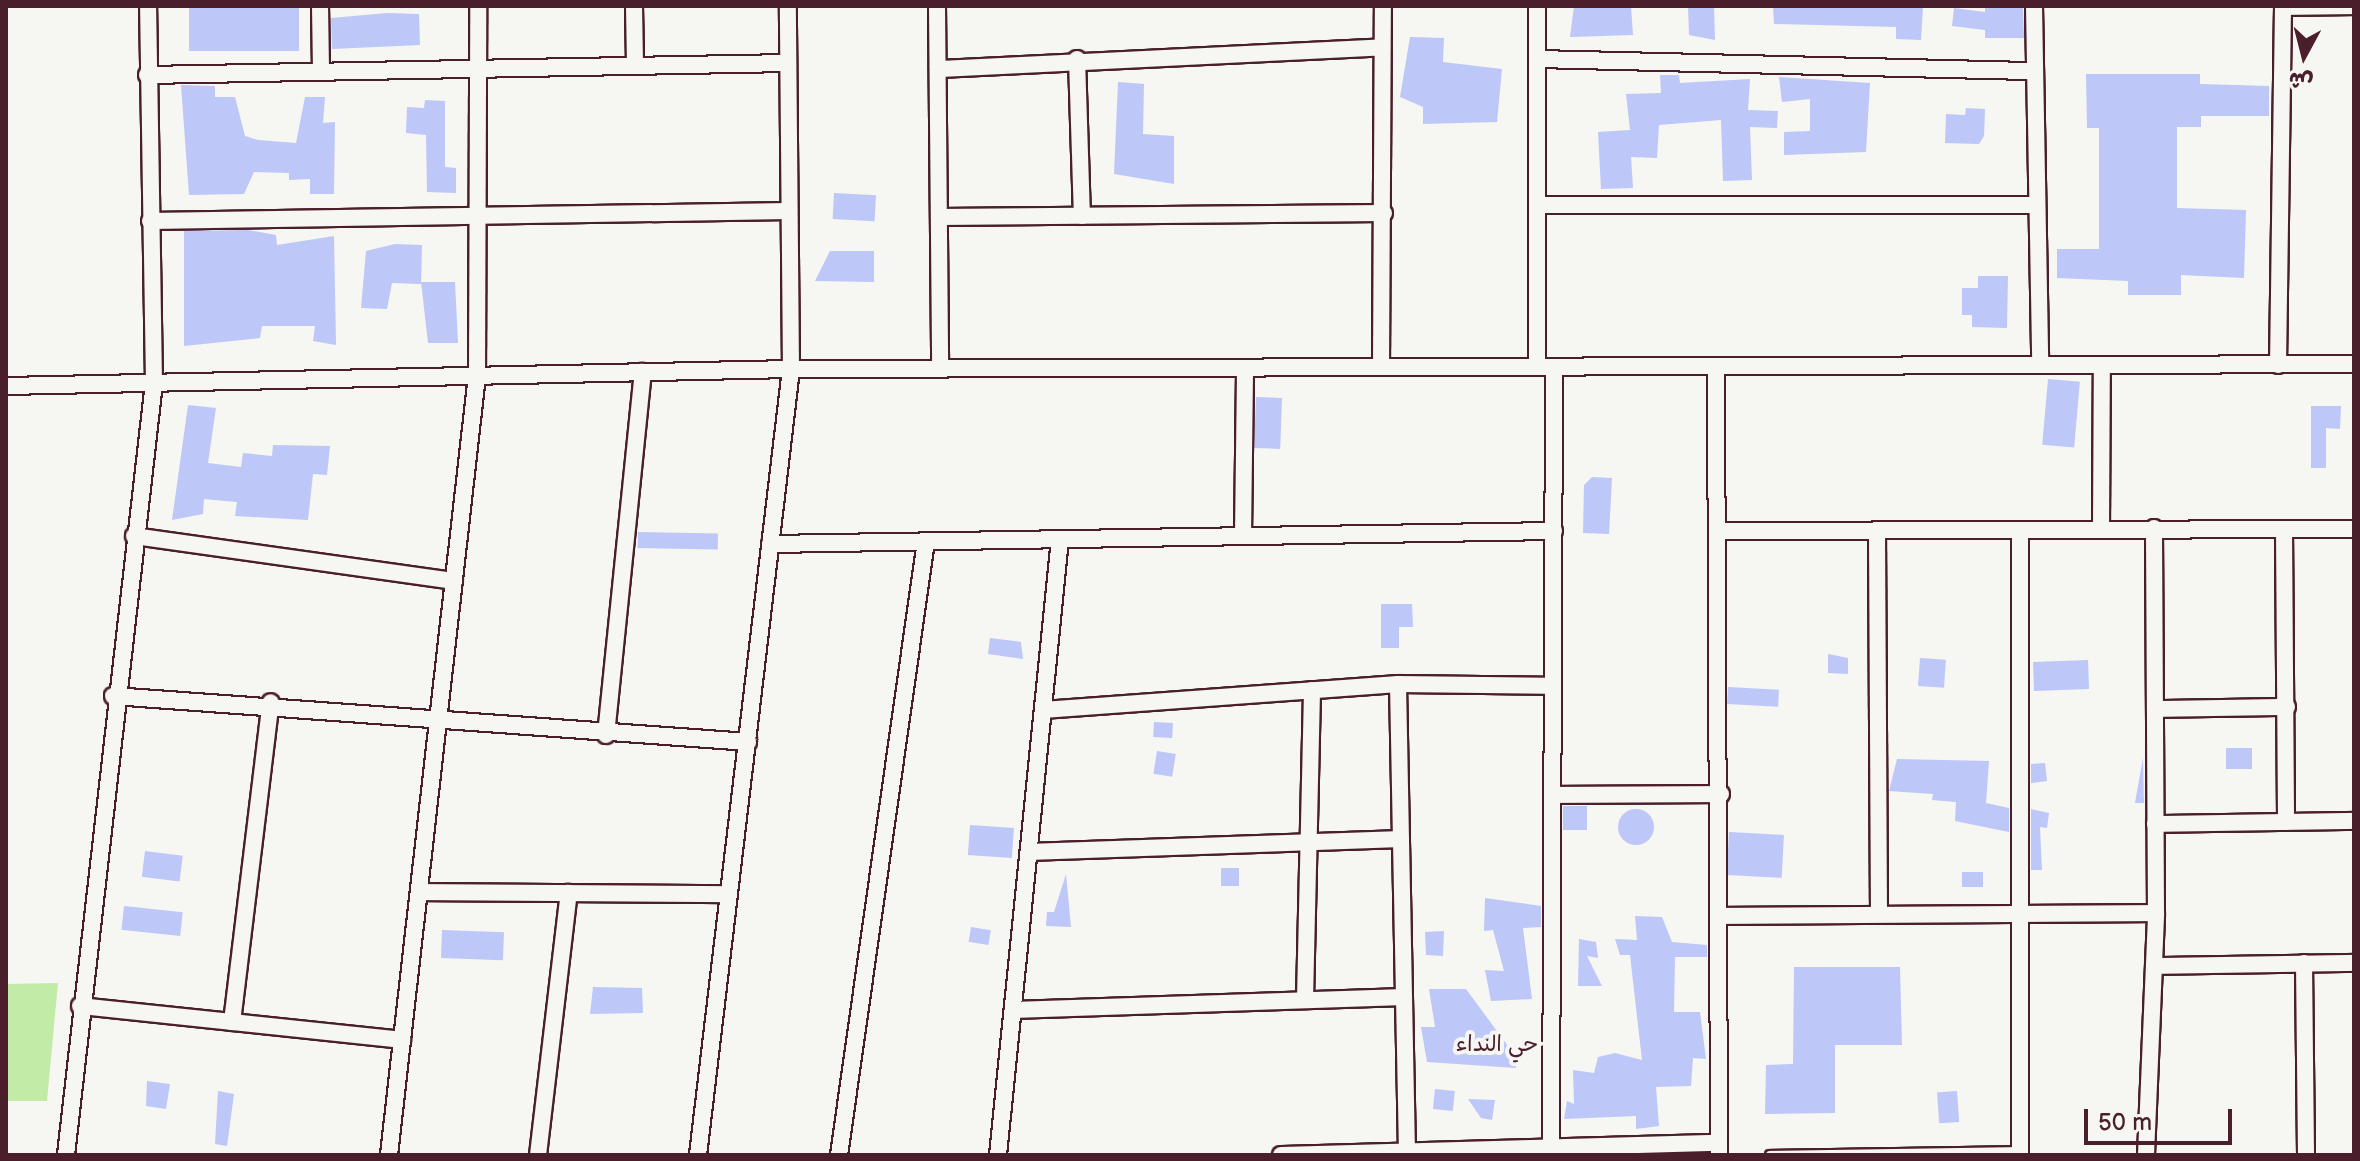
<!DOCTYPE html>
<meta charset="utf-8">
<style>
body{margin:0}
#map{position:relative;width:2360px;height:1161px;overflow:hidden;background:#f6f6f2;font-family:"Balsamiq Sans","Playpen Sans Arabic",sans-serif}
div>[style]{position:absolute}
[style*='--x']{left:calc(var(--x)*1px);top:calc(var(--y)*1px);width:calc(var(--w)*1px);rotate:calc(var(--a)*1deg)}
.green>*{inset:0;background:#c1eba7}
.building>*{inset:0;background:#bdc7f8;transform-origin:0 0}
.round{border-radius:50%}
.roads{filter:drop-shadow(2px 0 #4a1f2b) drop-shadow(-2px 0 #4a1f2b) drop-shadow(0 2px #4a1f2b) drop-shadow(0 -2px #4a1f2b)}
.service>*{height:8px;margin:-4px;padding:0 4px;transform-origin:4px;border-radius:4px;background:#f6f6f2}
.minor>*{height:16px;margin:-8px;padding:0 8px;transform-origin:8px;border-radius:8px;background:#f6f6f2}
span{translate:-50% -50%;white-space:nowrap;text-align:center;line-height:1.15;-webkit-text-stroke:8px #f6f6f2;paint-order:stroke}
.neighbourhood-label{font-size:22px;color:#4a1f2b}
.frame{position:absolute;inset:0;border:8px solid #4a1f2b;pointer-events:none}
.north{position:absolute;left:2264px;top:16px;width:80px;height:80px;-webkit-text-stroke:6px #f6f6f2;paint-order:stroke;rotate:187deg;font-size:22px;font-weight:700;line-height:32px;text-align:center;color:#4a1f2b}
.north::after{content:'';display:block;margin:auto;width:28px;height:36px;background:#4a1f2b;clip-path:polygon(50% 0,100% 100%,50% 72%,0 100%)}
.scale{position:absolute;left:2084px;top:1109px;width:148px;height:36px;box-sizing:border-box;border:4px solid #4a1f2b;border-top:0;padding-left:10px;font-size:24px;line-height:28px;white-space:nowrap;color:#4a1f2b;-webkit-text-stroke:6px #f6f6f2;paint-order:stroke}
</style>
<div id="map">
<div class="green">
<i style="clip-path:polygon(58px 983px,47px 1101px,6px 1101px,6px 984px)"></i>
</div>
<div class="building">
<i style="left:189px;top:6px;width:110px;height:45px"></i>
<i style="clip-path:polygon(1574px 6px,1631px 6px,1633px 35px,1570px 37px)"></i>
<i style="clip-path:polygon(1688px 6px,1714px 6px,1715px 40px,1689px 35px)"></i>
<i style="clip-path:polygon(1773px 6px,1923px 7px,1921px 40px,1896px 39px,1896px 27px,1774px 24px)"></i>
<i style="clip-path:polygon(1985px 6px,2023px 6px,2024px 38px,1985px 38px,1985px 30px,1952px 26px,1954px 8px,1985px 12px)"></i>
<i style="clip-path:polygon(387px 13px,419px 14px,420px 45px,332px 49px,331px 18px)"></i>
<i style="clip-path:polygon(1410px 37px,1444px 38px,1443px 62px,1502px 69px,1497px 122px,1423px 124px,1423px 107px,1400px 97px)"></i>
<i style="clip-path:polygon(2086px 74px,2200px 74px,2200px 84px,2269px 86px,2269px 116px,2201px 116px,2201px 127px,2177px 127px,2177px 208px,2246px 210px,2244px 278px,2181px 275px,2181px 295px,2128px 295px,2128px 281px,2057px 278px,2057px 249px,2099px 249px,2099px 128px,2087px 128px)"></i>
<i style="clip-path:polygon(1660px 75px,1679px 75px,1680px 83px,1750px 79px,1748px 110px,1778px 111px,1777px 128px,1750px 127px,1752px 180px,1723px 181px,1721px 120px,1659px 125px,1657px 158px,1631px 157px,1633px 188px,1601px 189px,1598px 132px,1630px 130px,1626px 94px,1661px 93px)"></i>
<i style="clip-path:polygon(1779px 77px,1870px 83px,1866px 152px,1784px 155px,1784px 132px,1810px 131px,1810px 99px,1782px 102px)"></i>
<i style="clip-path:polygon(1118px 82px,1144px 84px,1143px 134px,1174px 136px,1174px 184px,1114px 174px)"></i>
<i style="clip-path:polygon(181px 85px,215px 86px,215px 97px,235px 97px,245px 136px,258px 140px,296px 143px,305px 97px,325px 97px,323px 123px,335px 122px,334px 194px,310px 194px,310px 179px,289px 180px,289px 173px,254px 172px,244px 194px,189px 195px)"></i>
<i style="clip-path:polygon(425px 100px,445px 101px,445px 167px,456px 168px,456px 193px,427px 192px,426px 135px,406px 133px,407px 107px,424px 108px)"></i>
<i style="clip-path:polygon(1966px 108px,1985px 109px,1984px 136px,1979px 144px,1945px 143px,1946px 114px,1965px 115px)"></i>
<i style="left:834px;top:193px;width:42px;height:26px;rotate:3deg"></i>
<i style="clip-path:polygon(248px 230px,276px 235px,277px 245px,334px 236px,336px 345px,313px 341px,315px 326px,262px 326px,260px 338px,184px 346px,184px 231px)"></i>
<i style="clip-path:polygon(395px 244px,422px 245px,421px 284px,392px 283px,387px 309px,361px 308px,366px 251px)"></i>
<i style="clip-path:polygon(830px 251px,874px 251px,874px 282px,815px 281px)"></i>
<i style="clip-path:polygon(1978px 276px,2008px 276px,2007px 328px,1972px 327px,1972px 315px,1962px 315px,1962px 288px,1978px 288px)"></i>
<i style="clip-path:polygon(421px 282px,455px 282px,458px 343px,428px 343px)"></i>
<i style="left:2048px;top:379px;width:32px;height:66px;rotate:5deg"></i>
<i style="left:1256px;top:397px;width:26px;height:51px;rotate:2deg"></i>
<i style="clip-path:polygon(188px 405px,216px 408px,208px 463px,241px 467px,243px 453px,272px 456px,273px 445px,330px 446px,327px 475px,313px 474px,308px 520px,235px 516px,237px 502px,204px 499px,203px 514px,172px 520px)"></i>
<i style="clip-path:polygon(2311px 406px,2341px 406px,2340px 429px,2326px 428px,2326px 468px,2311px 468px)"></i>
<i style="clip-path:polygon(1592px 477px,1612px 478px,1609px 534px,1583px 533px,1584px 485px)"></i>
<i style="left:638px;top:532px;width:80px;height:16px;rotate:1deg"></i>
<i style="clip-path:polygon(1381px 604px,1412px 604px,1413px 627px,1399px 627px,1399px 648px,1381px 648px)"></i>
<i style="clip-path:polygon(990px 638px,1021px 642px,1023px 659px,988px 654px)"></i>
<i style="clip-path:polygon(1828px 654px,1848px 658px,1848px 674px,1828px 673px)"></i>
<i style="left:1920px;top:658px;width:26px;height:28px;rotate:4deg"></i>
<i style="left:2088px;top:660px;width:29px;height:55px;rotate:88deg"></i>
<i style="left:1728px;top:687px;width:51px;height:17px;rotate:3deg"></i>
<i style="left:1154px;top:722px;width:19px;height:15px;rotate:3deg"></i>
<i style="left:2252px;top:748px;width:21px;height:26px;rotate:90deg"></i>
<i style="left:1157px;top:751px;width:19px;height:23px;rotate:9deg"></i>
<i style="clip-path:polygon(2143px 758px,2144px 803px,2135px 803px)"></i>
<i style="clip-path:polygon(1897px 759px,1989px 761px,1986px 803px,2009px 808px,2009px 832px,1955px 821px,1956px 802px,1932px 800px,1933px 794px,1889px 791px)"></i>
<i style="clip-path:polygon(2045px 763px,2047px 781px,2031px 783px,2031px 764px)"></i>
<i style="left:1563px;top:806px;width:24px;height:24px"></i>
<i class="round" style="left:1618px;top:809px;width:36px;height:36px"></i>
<i style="clip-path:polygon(2031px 809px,2049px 813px,2047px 828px,2040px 827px,2042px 870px,2031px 870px)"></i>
<i style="left:970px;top:825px;width:44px;height:30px;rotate:4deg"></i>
<i style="left:1729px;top:832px;width:55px;height:43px;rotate:3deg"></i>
<i style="left:145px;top:851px;width:38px;height:26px;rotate:7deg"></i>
<i style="left:1221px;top:868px;width:18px;height:18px"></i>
<i style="left:1962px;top:872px;width:21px;height:15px"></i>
<i style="clip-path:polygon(1066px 874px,1071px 927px,1046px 926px,1047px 912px,1054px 912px)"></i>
<i style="clip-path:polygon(1485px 898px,1541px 906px,1541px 927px,1523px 928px,1532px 999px,1491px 1001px,1485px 970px,1504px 971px,1493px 930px,1484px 931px)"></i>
<i style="left:124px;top:906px;width:59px;height:24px;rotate:6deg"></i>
<i style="clip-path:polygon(1635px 916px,1662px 917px,1672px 942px,1707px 945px,1707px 957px,1675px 957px,1674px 1012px,1700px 1012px,1706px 1059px,1693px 1058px,1691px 1086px,1656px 1087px,1659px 1126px,1636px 1129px,1636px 1116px,1564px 1119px,1567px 1101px,1574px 1104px,1573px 1070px,1594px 1073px,1598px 1057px,1615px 1053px,1642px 1060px,1630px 955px,1620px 955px,1615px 939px,1637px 940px)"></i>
<i style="left:971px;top:927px;width:20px;height:15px;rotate:9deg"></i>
<i style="left:442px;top:930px;width:62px;height:28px;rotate:2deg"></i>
<i style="clip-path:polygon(1444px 931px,1443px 956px,1426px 955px,1425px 932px)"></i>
<i style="clip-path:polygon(1579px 939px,1596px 942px,1598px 958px,1587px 956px,1602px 986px,1578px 986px)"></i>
<i style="clip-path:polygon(1794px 967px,1900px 967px,1902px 1045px,1835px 1045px,1835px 1113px,1765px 1114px,1766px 1065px,1793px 1064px)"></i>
<i style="clip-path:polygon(593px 987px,642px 988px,643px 1013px,590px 1014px)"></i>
<i style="clip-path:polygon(1429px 989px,1466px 989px,1508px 1046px,1517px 1046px,1516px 1068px,1427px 1062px,1421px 1027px,1435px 1027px)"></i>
<i style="clip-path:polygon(147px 1081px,170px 1084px,166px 1109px,146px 1106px)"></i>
<i style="left:1435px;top:1089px;width:20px;height:20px;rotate:6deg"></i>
<i style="clip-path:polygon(218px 1091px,234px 1094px,227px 1146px,215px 1144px)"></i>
<i style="left:1957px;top:1091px;width:31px;height:20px;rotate:86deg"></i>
<i style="clip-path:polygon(1468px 1099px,1495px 1100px,1492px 1120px,1481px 1118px)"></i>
</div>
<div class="roads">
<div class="service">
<i style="--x:2283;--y:11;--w:71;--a:-0.8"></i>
<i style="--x:1770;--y:1155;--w:250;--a:-0.9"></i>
</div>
<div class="minor">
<i style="--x:320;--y:6;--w:64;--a:89.1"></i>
<i style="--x:634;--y:6;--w:59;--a:89"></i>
<i style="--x:937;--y:6;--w:362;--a:89.5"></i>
<i style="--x:1537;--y:6;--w:361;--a:90"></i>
<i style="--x:2034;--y:6;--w:359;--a:89"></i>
<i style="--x:1077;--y:59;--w:157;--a:88.2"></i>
<i style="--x:1537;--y:59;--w:498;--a:1.4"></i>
<i style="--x:938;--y:69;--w:444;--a:-2.8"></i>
<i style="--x:147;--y:75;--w:641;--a:-1.07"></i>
<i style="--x:1537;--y:205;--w:500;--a:0"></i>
<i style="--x:939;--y:217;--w:445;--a:-0.5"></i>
<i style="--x:150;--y:221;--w:639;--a:-0.9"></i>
<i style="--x:2278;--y:365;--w:359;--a:-89.2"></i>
<i style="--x:1716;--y:366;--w:789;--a:89.78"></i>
<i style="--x:1381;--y:367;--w:361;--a:-89.7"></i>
<i style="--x:6;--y:386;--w:785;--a:-1.24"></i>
<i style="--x:791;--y:369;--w:1563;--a:-0.18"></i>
<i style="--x:2101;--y:529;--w:164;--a:-89.7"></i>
<i style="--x:2284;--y:529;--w:293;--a:89.6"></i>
<i style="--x:1717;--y:531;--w:637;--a:-0.18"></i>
<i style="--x:1877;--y:533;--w:380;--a:89.7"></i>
<i style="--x:134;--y:536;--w:323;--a:8"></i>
<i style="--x:1243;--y:536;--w:168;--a:-89.3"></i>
<i style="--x:770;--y:544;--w:784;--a:-0.95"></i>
<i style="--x:1398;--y:684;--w:468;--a:88.9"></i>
<i style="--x:113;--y:696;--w:637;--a:4.14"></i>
<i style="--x:2156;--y:709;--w:131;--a:-0.9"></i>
<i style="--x:1043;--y:710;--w:356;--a:-4.2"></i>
<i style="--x:1398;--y:684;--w:155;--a:0.7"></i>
<i style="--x:606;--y:735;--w:365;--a:-84.2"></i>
<i style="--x:1553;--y:795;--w:168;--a:-0.3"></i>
<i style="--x:2155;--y:824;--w:199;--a:-0.9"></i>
<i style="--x:1029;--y:852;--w:372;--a:-2"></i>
<i style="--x:419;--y:892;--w:310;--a:0.4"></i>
<i style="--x:1720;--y:916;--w:436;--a:-0.4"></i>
<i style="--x:2304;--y:963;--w:192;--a:89.4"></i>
<i style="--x:2154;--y:966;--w:200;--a:-0.9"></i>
<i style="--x:1305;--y:1000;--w:310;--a:-88.7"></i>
<i style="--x:80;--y:1006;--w:324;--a:6"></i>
<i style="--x:1013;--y:1010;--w:391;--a:-1.9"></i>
<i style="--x:232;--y:1022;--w:322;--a:-83.1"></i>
<i style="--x:1551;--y:1149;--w:782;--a:-89.78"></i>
<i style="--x:66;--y:1155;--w:777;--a:-83.5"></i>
<i style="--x:154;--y:383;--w:377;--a:-90.9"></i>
<i style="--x:389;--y:1155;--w:785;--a:-83.56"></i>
<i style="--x:477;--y:375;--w:369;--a:-89.8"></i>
<i style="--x:538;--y:1155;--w:264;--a:-83.3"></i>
<i style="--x:698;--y:1155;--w:791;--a:-83.25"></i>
<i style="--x:791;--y:369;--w:363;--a:-90.5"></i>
<i style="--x:839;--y:1155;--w:620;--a:-81.94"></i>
<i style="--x:998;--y:1155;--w:619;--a:-84.25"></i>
<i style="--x:1281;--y:1155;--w:438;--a:-1.6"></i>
<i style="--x:2020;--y:1155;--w:625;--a:-90"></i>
<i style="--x:2146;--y:1155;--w:242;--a:-87.6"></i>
<i style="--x:2156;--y:913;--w:385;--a:-90.3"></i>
</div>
</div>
<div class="neighbourhood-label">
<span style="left:1497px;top:1045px">حي النداء</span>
</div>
<div class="frame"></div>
<div class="north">ش</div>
<div class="scale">50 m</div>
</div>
